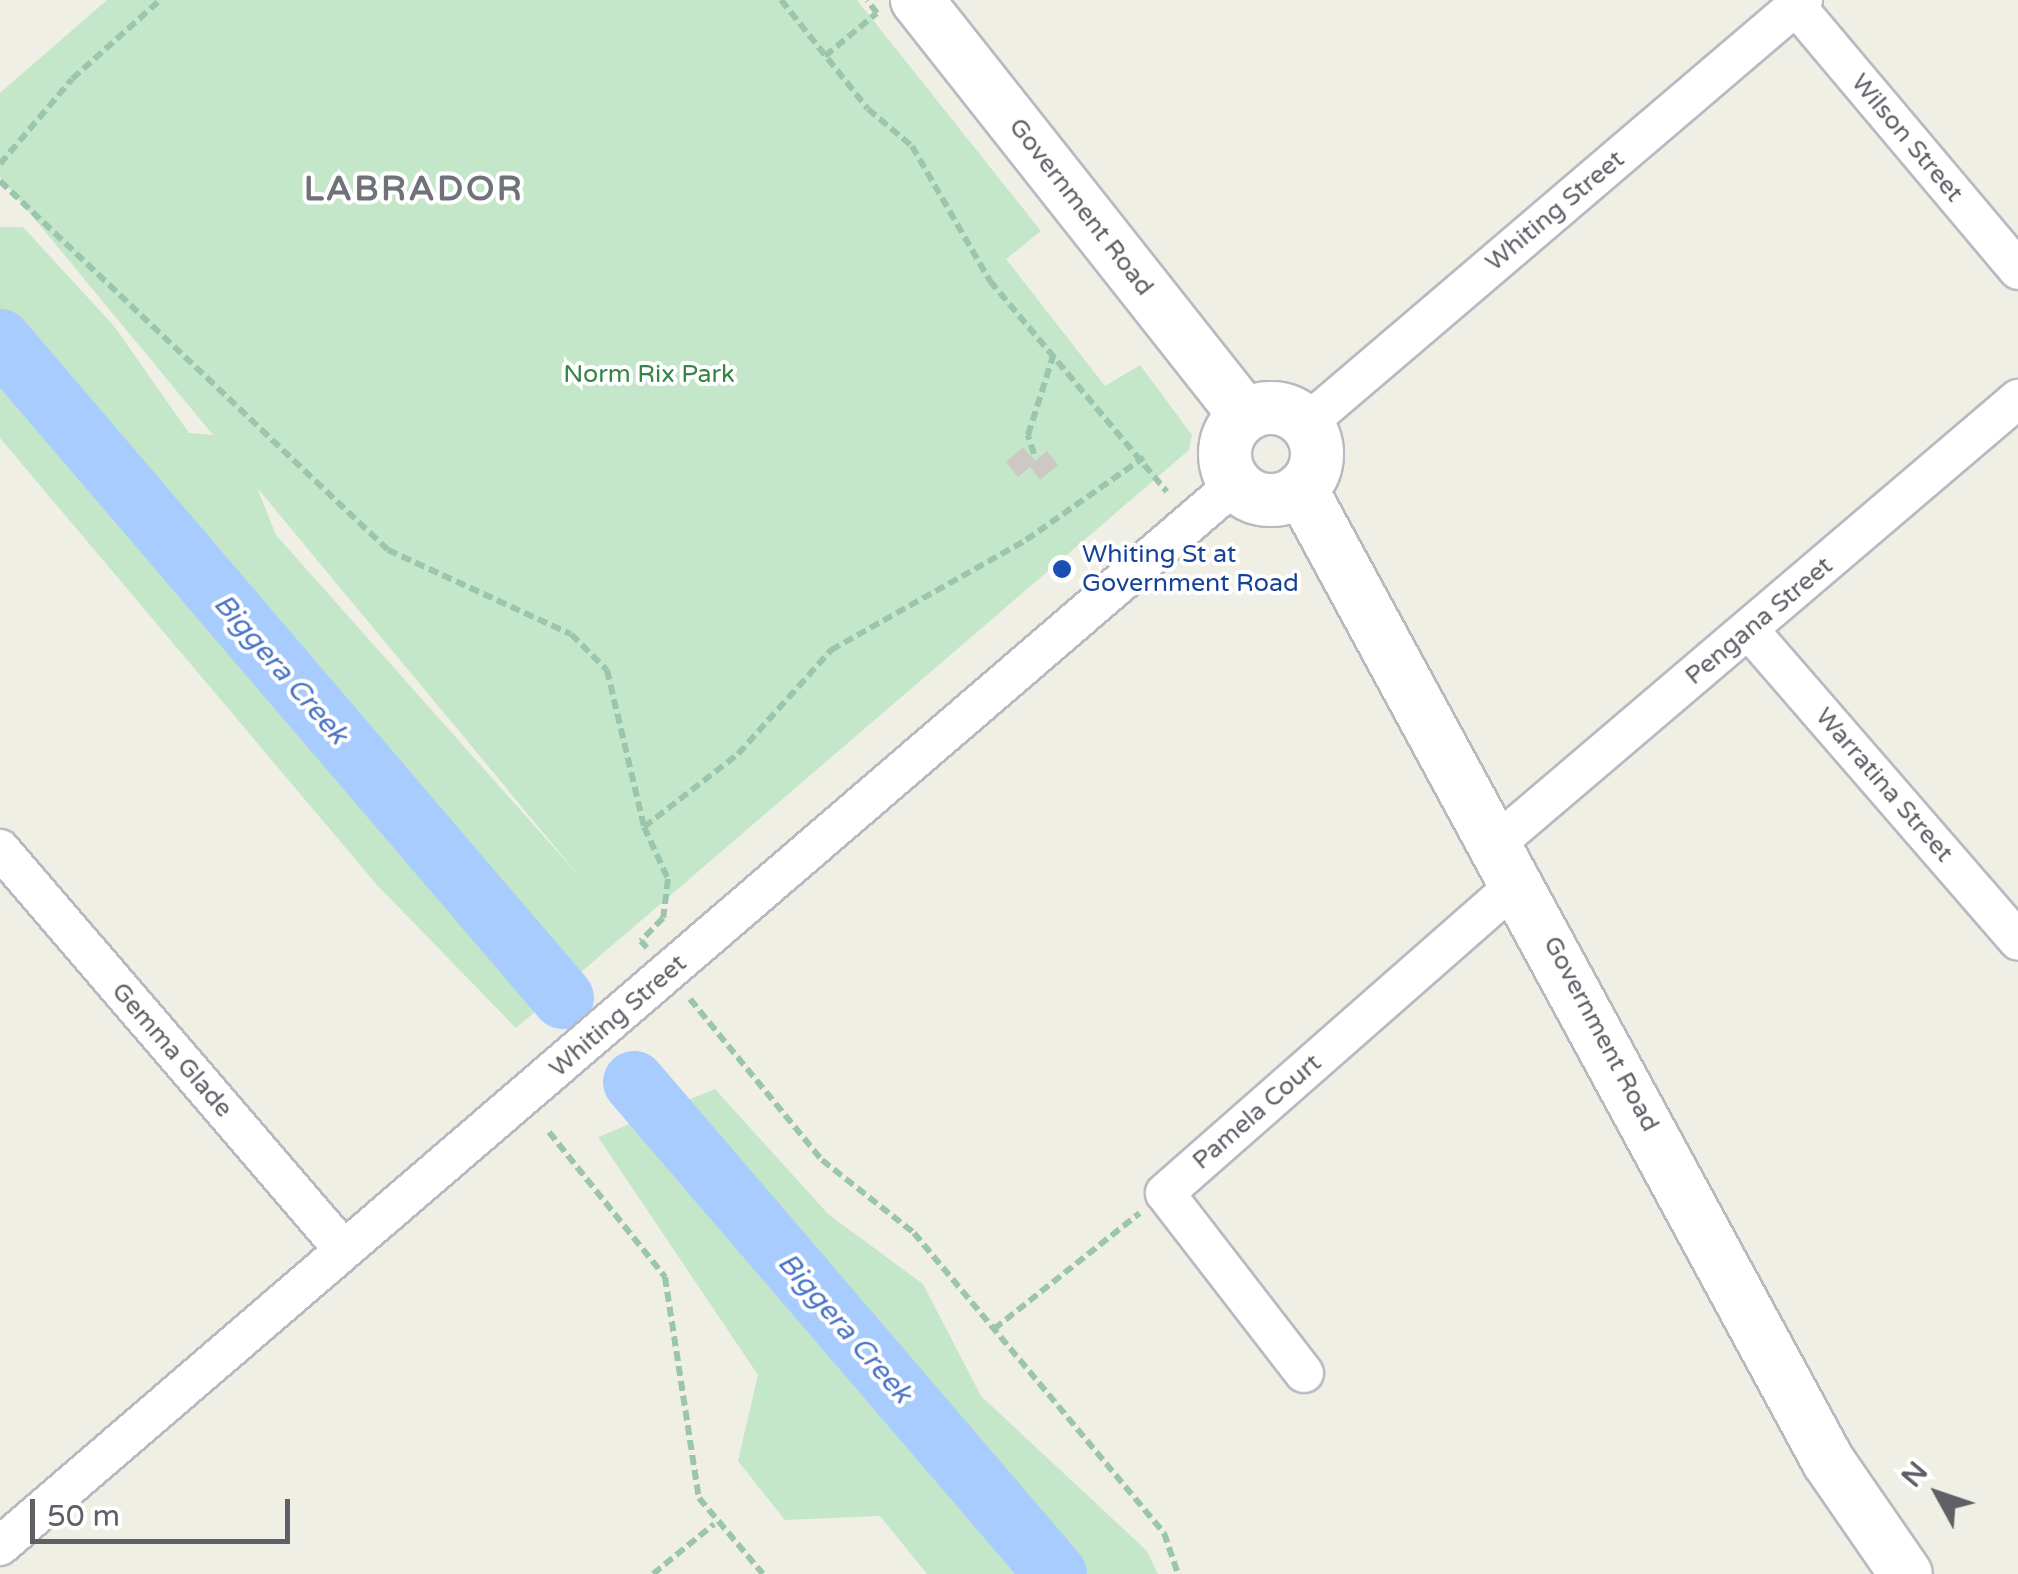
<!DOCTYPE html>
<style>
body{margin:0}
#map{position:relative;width:2018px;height:1574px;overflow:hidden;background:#f0efe6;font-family:"Varela Round",sans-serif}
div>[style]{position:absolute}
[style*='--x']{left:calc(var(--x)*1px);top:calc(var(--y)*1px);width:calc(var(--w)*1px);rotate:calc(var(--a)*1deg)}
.green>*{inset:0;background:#c3e7c8}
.river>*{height:62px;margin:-31px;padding:0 31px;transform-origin:31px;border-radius:31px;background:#a8ccfe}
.building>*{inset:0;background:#ccc9c3}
.path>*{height:6px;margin-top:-3px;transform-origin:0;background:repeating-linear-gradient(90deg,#9bc6ad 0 10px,transparent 0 15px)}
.roads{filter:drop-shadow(2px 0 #b9bac0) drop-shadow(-2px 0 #b9bac0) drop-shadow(0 2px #b9bac0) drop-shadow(0 -2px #b9bac0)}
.minor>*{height:38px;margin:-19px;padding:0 19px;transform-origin:19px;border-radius:19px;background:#fff}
.secondary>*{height:52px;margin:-26px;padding:0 26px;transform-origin:26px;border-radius:26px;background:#fff}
.secondary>.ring{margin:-26px;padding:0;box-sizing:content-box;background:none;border:52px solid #fff;border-radius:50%}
.dots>*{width:28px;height:28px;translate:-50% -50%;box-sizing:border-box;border:5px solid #fff;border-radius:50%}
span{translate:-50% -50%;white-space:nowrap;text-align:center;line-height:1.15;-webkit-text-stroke:8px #fff;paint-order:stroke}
.street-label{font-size:25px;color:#5e6066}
.park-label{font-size:25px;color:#368545}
.transit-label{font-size:25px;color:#164399}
.left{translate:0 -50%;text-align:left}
.water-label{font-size:28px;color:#4973c3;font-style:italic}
.district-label{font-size:35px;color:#6f7278;font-weight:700;letter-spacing:2.5px}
.north{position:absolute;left:1888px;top:1444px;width:100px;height:100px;-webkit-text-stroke:8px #fff;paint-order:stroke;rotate:310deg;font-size:28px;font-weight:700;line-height:40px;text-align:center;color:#5e6066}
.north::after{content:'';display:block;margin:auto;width:35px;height:45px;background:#5e6066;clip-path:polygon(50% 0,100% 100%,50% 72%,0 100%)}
.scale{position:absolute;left:30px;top:1499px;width:260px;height:45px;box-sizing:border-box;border:5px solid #5e6066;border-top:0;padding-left:12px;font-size:30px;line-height:35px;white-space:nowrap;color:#5e6066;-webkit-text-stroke:8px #fff;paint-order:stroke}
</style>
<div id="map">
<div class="green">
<i style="clip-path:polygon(evenodd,107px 0,857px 0,1041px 231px,1006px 259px,1105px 386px,1140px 365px,1192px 435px,1189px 450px,516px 1028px,377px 885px,0 438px,0 227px,23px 227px,114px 326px,189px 433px,213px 435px,0 177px,0 93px,107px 0,258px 490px,259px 490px,580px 877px,276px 535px,258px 490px)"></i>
<i style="clip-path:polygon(715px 1089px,828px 1214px,923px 1284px,981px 1396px,1147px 1551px,1158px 1574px,927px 1574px,880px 1516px,785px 1520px,738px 1461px,758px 1375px,598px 1137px)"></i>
</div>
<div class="river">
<i style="--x:0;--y:340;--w:866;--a:49.45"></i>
<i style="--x:634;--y:1082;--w:648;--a:49.38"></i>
</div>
<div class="building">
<i style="clip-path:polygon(1023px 447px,1035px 461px,1047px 451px,1058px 465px,1040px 480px,1030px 467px,1018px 477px,1006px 462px)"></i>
</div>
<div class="path">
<i style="--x:781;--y:0;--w:139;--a:51.4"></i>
<i style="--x:868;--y:109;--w:57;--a:40.1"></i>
<i style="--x:912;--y:146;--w:156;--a:60"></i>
<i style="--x:990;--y:281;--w:275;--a:50"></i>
<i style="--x:825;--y:56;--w:67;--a:-39.6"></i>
<i style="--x:877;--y:13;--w:16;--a:-128"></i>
<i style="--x:0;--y:164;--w:111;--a:-49.7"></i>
<i style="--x:72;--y:79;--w:118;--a:-41.9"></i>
<i style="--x:0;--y:181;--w:535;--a:43.56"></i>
<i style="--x:388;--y:550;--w:201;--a:24.7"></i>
<i style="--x:571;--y:634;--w:51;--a:45"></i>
<i style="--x:607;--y:670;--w:161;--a:76.7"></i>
<i style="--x:644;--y:827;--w:57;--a:65.2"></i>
<i style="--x:668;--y:879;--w:39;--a:97"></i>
<i style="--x:663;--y:918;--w:32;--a:134"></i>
<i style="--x:641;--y:941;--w:9;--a:49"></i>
<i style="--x:1034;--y:454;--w:20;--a:-108"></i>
<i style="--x:1028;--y:435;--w:86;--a:-72.4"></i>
<i style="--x:644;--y:827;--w:119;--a:-37.8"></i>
<i style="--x:738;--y:754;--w:140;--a:-48.2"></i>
<i style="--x:831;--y:650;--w:224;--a:-29.4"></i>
<i style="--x:1026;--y:540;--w:144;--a:-35.1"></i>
<i style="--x:690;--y:999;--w:208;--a:50.7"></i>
<i style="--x:822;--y:1160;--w:117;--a:38.4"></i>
<i style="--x:914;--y:1233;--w:391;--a:50.2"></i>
<i style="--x:1164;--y:1533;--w:43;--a:71.1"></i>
<i style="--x:549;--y:1132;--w:186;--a:51.3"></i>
<i style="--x:665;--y:1277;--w:224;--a:81.3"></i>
<i style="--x:699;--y:1498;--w:99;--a:49.9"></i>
<i style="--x:994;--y:1329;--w:186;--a:-38.5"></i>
<i style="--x:653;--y:1574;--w:79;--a:-39.3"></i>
</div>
<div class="roads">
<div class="minor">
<i style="--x:1796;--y:6;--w:345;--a:49.9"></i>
<i style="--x:1307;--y:423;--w:652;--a:-40.46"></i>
<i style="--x:1749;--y:630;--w:411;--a:49.1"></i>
<i style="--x:1499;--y:841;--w:682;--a:-40.42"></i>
<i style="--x:0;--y:849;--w:528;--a:49.38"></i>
<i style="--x:1304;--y:1373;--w:227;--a:-127.7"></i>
<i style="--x:1165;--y:1193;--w:473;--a:-41.3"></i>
<i style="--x:0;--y:1546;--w:1629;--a:-40.69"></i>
</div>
<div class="secondary">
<i style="--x:917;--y:0;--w:529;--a:51.68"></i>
<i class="ring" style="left:1225px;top:408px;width:40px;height:40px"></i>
<i style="--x:1301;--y:489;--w:1106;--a:61.53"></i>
<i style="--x:1828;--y:1461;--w:137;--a:55.4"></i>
</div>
</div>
<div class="dots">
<i style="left:1062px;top:569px;background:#1a4fb4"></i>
</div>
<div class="street-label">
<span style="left:1907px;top:138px;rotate:50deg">Wilson Street</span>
<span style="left:1081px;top:207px;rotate:52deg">Government Road</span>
<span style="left:1555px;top:211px;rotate:-40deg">Whiting Street</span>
<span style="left:1759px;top:621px;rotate:-40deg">Pengana Street</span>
<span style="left:1884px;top:785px;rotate:49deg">Warratina Street</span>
<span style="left:618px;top:1016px;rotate:-41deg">Whiting Street</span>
<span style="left:1601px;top:1034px;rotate:62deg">Government Road</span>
<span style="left:172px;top:1050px;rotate:49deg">Gemma Glade</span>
<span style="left:1257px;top:1112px;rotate:-41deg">Pamela Court</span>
</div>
<div class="park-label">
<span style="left:649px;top:374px">Norm Rix Park</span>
</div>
<div class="transit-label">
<span class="left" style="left:1082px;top:569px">Whiting St at<br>Government Road</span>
</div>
<div class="water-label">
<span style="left:281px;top:669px;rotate:49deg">Biggera Creek</span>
<span style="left:845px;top:1328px;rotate:49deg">Biggera Creek</span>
</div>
<div class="district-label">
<span style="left:414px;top:189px">LABRADOR</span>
</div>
<div class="north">N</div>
<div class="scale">50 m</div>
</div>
